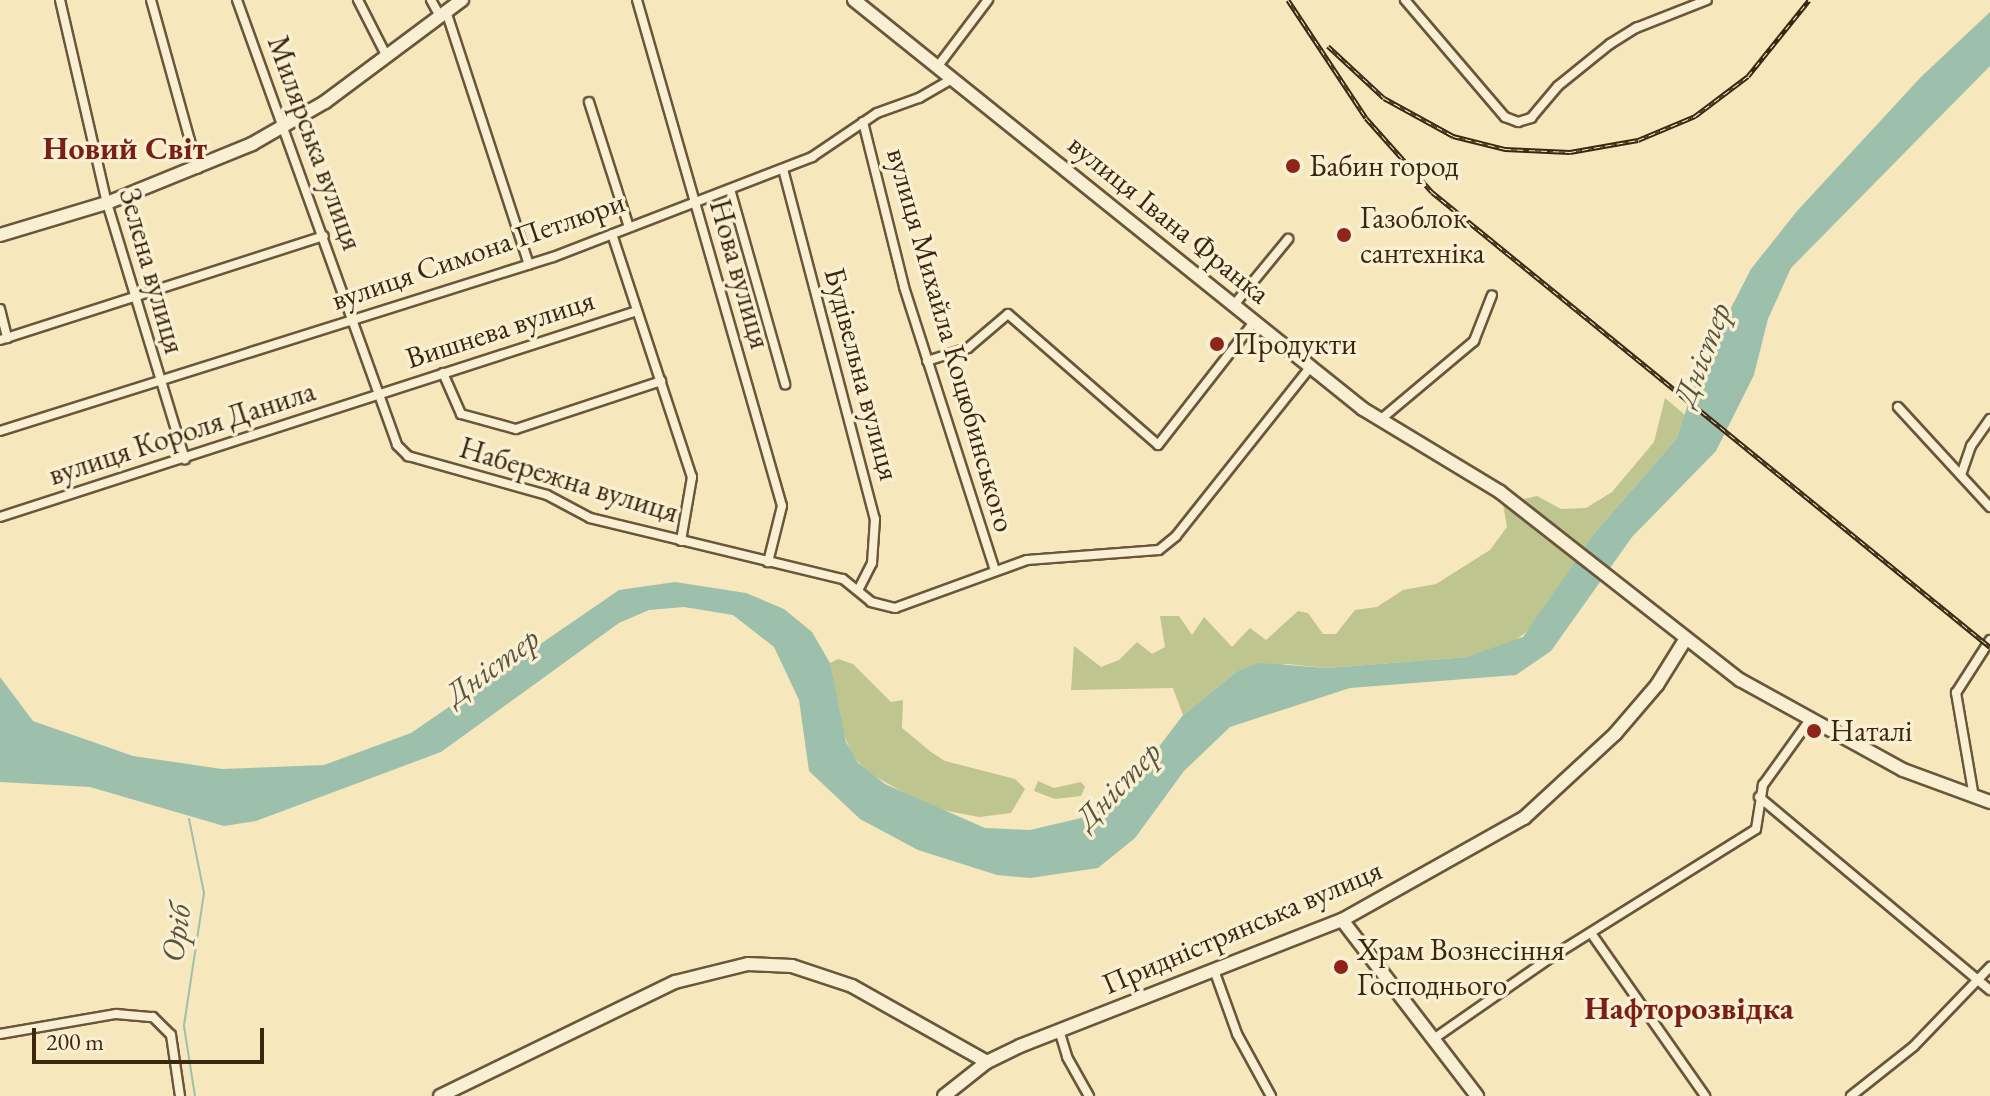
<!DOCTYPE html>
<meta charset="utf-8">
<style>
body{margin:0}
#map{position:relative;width:1990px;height:1096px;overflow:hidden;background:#f6e7bc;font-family:"EB Garamond",serif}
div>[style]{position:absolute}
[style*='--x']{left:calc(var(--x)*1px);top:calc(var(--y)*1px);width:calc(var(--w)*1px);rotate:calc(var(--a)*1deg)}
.green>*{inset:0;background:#bec58f}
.water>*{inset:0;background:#9dc0ad}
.stream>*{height:2px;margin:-1px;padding:0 1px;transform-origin:1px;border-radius:1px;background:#9dc0ad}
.roads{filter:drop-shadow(2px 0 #6a563a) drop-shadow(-2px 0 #6a563a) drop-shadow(0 2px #6a563a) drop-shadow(0 -2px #6a563a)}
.street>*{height:8px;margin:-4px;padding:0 4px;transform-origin:4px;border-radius:4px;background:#f9efd3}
.secondary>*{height:12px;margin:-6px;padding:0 6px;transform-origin:6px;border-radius:6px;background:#f9efd3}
.rail>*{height:5px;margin-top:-2.5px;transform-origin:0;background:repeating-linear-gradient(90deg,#f9efd3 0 6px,#3b260e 0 12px);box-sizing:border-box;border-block:2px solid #3b260e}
.dots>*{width:22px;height:22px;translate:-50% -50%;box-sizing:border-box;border:4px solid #f9efd3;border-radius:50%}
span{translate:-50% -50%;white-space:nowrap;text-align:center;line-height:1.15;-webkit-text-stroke:7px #f9efd3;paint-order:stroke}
.street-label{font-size:30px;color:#3b260e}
.poi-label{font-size:30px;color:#3b260e}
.left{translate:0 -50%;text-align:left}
.neighbourhood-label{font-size:32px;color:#7a1f14;font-weight:700}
.water-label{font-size:32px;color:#58543e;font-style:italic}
.scale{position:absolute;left:32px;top:1028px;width:232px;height:36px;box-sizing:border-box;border:4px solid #3b260e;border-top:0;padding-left:10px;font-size:24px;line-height:28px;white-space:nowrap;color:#3b260e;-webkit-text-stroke:6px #f9efd3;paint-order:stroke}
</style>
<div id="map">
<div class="green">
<i style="clip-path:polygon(1665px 398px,1685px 415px,1677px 438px,1597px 530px,1537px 623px,1509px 646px,1467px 657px,1327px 668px,1287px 664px,1236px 672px,1183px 715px,1173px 688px,1071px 690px,1074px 646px,1101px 667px,1119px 660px,1137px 642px,1152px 654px,1165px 647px,1160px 616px,1179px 616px,1192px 635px,1204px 617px,1232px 647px,1250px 628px,1266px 640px,1298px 611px,1308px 613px,1323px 634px,1336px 634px,1355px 610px,1377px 607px,1403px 590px,1436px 584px,1490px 550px,1507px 527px,1503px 504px,1537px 496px,1561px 509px,1586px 508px,1612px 492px,1654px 442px)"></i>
<i style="clip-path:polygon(838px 659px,853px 664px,891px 702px,903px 700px,902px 728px,931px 752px,945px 761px,1015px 779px,1025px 789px,1011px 813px,979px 817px,932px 808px,867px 772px,852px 755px,842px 729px,830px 672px,830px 663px)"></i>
<i style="clip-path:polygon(1038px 781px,1054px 788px,1081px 782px,1085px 787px,1081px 796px,1055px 799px,1034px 791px)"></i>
</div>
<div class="water">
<i style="clip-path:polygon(1990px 12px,1990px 66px,1791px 268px,1768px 319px,1754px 375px,1716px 451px,1632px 537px,1551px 651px,1516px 675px,1350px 688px,1230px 727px,1184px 771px,1135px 838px,1098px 868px,1030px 878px,997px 875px,918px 850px,860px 819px,809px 771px,799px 700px,774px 647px,733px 615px,684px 607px,649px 610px,619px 623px,441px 752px,256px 821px,224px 826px,90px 787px,0 782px,0 677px,33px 721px,133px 756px,222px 769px,324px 765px,411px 733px,619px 590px,675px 582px,746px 593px,784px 609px,812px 632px,830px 663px,846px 742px,858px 763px,885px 784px,985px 828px,1030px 830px,1081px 818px,1124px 793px,1183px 715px,1236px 672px,1258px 663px,1327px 668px,1467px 657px,1523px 637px,1597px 530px,1677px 438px,1699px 370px,1751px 269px,1797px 211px,1921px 77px)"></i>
</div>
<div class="stream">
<i style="--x:189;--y:819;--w:76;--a:78.5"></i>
<i style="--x:204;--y:893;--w:134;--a:98.6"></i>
<i style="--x:184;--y:1026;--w:71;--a:81.1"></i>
</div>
<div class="roads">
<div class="street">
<i style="--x:60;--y:0;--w:208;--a:77"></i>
<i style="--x:107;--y:203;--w:268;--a:73.1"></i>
<i style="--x:151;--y:0;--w:175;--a:74.5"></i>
<i style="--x:237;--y:0;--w:473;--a:70.2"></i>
<i style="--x:397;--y:445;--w:16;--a:45"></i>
<i style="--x:408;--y:456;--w:144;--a:15.7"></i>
<i style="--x:547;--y:495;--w:49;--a:28.1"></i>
<i style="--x:590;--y:518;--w:260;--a:13.6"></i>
<i style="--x:843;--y:579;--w:36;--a:39"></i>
<i style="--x:871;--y:602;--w:25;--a:14"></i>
<i style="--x:895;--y:608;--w:140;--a:-20"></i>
<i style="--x:1027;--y:560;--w:132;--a:-4.3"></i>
<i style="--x:1159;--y:550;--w:22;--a:-39"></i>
<i style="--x:1176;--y:536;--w:217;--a:-51.5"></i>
<i style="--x:358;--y:0;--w:64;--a:63"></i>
<i style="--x:431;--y:0;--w:18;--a:61"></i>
<i style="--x:637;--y:0;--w:526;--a:74.01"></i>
<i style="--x:782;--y:506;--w:58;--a:104"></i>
<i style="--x:1405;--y:0;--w:154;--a:49.5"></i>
<i style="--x:1505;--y:117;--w:14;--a:21"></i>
<i style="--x:1518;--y:122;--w:14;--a:-17"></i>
<i style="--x:1531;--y:118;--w:42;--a:-49.8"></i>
<i style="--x:1558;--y:86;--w:67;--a:-38.9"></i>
<i style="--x:1610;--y:44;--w:31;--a:-32"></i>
<i style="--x:1636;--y:28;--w:76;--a:-21.5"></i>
<i style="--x:446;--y:11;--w:267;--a:71.9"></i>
<i style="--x:938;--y:66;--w:83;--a:-52.9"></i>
<i style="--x:589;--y:102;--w:131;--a:72.3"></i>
<i style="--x:863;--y:122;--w:170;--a:76"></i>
<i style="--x:904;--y:287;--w:298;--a:72.2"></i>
<i style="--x:783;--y:169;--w:362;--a:75.3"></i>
<i style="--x:875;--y:519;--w:44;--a:93.9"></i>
<i style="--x:872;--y:563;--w:30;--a:117"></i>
<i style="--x:730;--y:189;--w:203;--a:74.2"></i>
<i style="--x:612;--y:234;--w:256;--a:71.8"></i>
<i style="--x:692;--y:477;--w:65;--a:99.8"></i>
<i style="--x:1233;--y:306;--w:87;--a:-50.6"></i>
<i style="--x:0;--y:309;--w:30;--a:76"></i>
<i style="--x:0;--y:340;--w:340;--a:-17.8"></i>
<i style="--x:927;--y:361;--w:43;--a:-17.6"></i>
<i style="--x:968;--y:348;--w:52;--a:-40.4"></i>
<i style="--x:1008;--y:314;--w:199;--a:41.1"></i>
<i style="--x:1158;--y:445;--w:156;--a:-52"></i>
<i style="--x:443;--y:373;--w:45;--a:66.3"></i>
<i style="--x:461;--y:414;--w:57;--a:15.3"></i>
<i style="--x:516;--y:429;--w:153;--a:-18.3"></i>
<i style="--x:1898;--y:407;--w:136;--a:47.4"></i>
<i style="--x:1380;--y:420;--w:123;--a:-40"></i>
<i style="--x:1474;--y:341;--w:49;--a:-68.6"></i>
<i style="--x:0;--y:431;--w:580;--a:-17.47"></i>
<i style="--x:553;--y:257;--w:278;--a:-21.1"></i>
<i style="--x:812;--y:157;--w:78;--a:-34.1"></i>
<i style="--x:877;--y:113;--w:45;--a:-19.7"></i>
<i style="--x:919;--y:98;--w:39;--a:-30"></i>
<i style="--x:1961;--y:475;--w:31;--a:-71"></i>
<i style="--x:1971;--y:446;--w:33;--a:-55"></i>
<i style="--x:0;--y:517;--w:669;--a:-17.92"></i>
<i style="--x:1759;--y:797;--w:301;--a:39.9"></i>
<i style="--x:1974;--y:797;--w:106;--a:-99.8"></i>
<i style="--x:1956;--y:693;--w:63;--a:-57.3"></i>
<i style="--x:1591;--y:933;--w:199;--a:55"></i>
<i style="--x:1214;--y:970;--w:68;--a:70.2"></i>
<i style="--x:1237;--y:1034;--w:71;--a:61.3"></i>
<i style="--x:1059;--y:1030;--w:28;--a:73"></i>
<i style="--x:1067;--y:1057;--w:45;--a:60.6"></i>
<i style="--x:0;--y:1034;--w:118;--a:-9.8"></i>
<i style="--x:116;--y:1014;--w:37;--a:5"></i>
<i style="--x:153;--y:1017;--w:25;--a:45"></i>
<i style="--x:171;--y:1035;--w:62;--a:81.6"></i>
<i style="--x:1432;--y:1040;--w:147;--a:-34.8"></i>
<i style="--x:1553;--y:956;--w:239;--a:-32"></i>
<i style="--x:1756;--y:829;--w:45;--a:-81"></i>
<i style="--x:1763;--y:785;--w:79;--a:-54.3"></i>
<i style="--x:1851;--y:1096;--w:80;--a:-38.4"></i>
<i style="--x:1914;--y:1046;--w:110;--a:-46.1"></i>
</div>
<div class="secondary">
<i style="--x:854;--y:0;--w:653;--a:38.78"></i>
<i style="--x:1363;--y:409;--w:160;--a:31.2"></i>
<i style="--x:1500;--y:492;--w:305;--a:38.1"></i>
<i style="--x:1740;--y:680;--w:186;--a:28.9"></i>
<i style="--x:1903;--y:770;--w:93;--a:20.2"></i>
<i style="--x:0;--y:235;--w:112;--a:-16.7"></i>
<i style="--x:107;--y:203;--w:157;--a:-22.1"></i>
<i style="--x:252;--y:144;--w:84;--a:-29.9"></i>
<i style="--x:325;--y:102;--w:171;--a:-36.7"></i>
<i style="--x:1342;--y:920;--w:222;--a:52.5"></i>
<i style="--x:440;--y:1096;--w:261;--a:-25.9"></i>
<i style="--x:675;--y:982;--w:75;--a:-13.9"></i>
<i style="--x:748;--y:964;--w:44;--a:2.6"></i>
<i style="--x:792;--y:966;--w:63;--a:18.4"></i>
<i style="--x:852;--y:986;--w:155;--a:29.4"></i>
<i style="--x:944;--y:1096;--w:55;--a:-38.3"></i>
<i style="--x:987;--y:1062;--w:37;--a:-26"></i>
<i style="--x:1020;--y:1046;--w:346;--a:-21.4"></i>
<i style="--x:1342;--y:920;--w:209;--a:-29.3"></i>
<i style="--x:1524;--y:818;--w:124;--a:-42.7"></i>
<i style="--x:1615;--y:734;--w:65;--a:-49.4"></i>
<i style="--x:1657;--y:685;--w:53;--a:-58.1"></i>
</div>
</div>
<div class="rail">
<i style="--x:1288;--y:0;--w:141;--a:56.5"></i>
<i style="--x:1366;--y:118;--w:99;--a:48.3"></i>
<i style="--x:1432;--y:192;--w:720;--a:39.19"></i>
<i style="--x:1328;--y:46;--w:76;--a:42.9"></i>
<i style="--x:1384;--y:98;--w:79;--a:28.8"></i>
<i style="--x:1453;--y:136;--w:54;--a:14"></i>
<i style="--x:1505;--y:149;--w:65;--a:2.6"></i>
<i style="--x:1570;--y:152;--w:69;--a:-10"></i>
<i style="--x:1638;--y:140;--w:62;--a:-22.8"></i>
<i style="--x:1695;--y:116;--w:66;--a:-37"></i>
<i style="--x:1748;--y:76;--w:97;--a:-51.2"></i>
</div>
<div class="dots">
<i style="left:1293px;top:166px;background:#8f2418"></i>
<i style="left:1344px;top:235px;background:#8f2418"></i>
<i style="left:1217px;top:344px;background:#8f2418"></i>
<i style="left:1814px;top:731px;background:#8f2418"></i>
<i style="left:1341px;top:967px;background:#8f2418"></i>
</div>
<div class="street-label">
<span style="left:315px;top:143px;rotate:70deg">Милярська вулиця</span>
<span style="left:1169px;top:219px;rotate:39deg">вулиця Івана Франка</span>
<span style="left:478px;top:251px;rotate:-19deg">вулиця Симона Петлюри</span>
<span style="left:152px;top:271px;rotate:74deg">Зелена вулиця</span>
<span style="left:740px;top:274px;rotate:74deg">Нова вулиця</span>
<span style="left:500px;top:329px;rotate:-18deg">Вишнева вулиця</span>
<span style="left:951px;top:340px;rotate:74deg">вулиця Михайла Коцюбинського</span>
<span style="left:862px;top:374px;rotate:75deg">Будівельна вулиця</span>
<span style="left:182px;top:433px;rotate:-18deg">вулиця Короля Данила</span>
<span style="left:569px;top:480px;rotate:17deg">Набережна вулиця</span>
<span style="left:1242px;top:927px;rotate:-23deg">Придністрянська вулиця</span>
</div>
<div class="poi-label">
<span class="left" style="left:1309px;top:166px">Бабин город</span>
<span class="left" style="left:1360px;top:235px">Газоблок<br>сантехніка</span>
<span class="left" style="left:1233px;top:344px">Продукти</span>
<span class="left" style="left:1830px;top:731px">Наталi</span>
<span class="left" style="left:1357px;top:967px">Храм Вознесіння<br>Господнього</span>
</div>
<div class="neighbourhood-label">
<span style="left:125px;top:148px">Новий Світ</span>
<span style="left:1689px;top:1008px">Нафторозвідка</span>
</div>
<div class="water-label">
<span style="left:1702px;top:354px;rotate:-69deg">Дністер</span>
<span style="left:492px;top:666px;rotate:-36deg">Дністер</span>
<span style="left:1118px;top:785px;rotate:-46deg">Дністер</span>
<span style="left:176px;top:933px;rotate:-82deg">Оріб</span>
</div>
<div class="scale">200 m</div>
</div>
